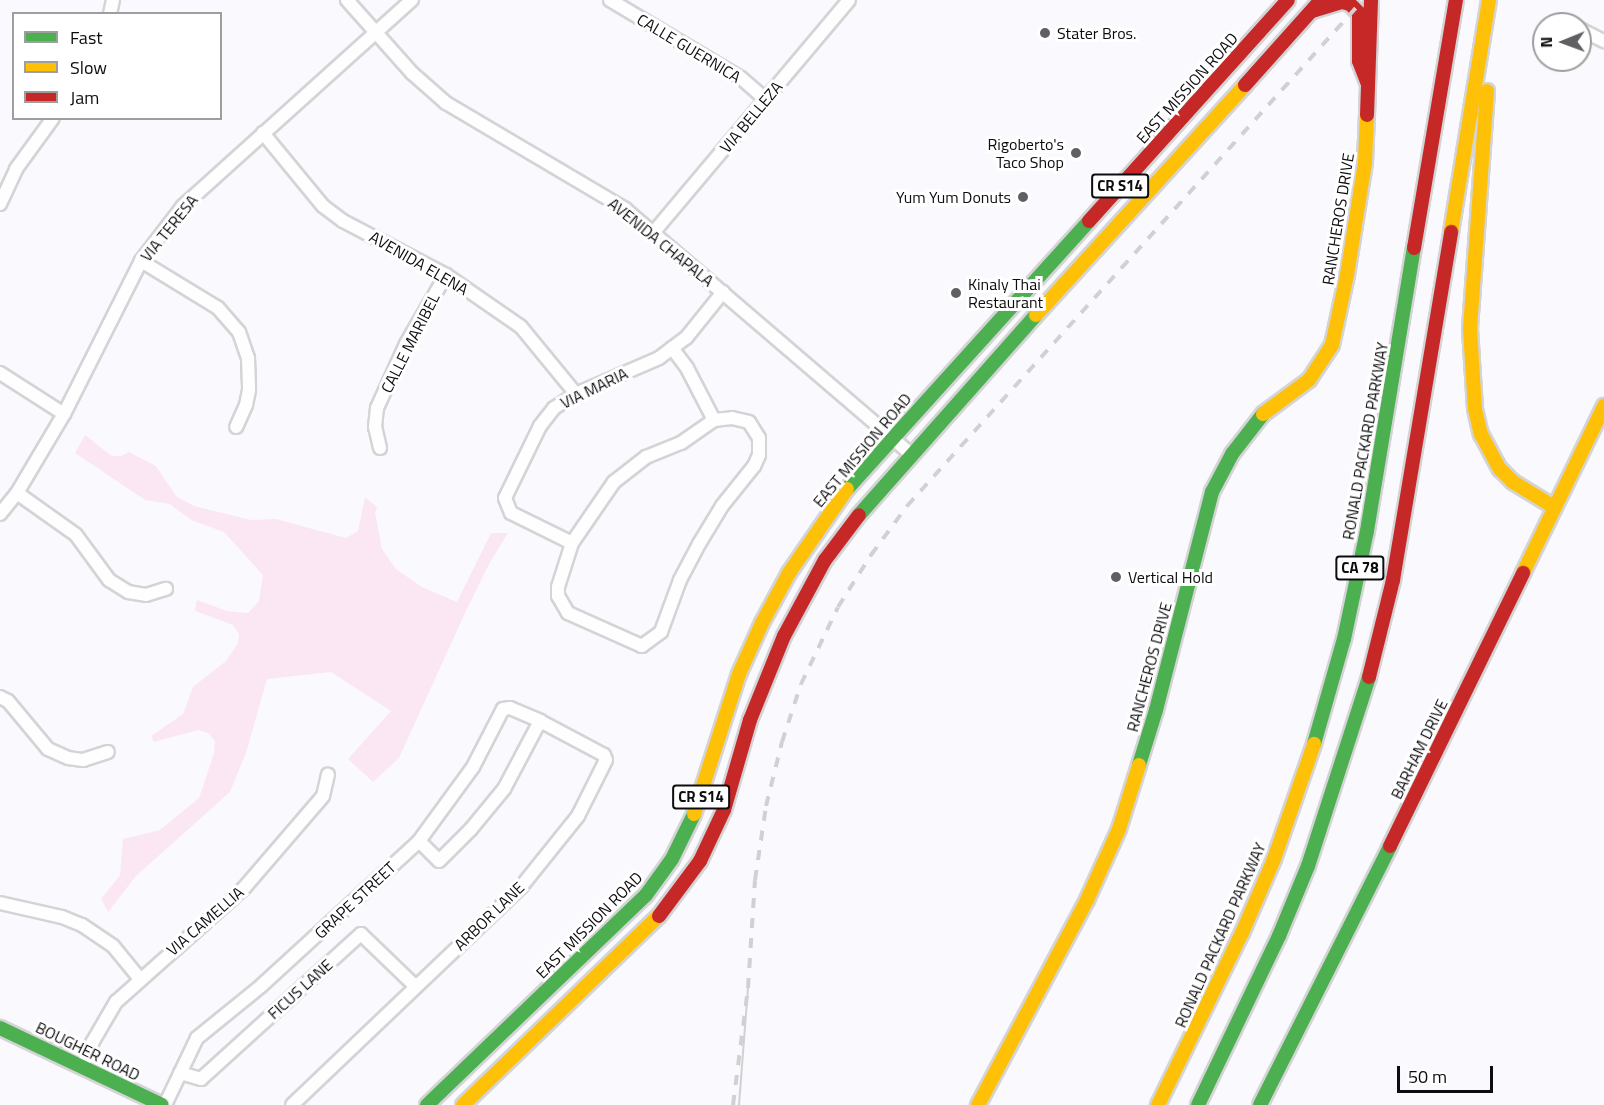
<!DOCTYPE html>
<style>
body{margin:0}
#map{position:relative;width:1604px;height:1105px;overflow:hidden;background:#faf9fe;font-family:"Titillium Web",sans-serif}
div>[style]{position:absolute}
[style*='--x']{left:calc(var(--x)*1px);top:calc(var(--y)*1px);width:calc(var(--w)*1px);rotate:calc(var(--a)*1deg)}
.green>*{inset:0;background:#fbe7f4}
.roads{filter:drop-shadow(2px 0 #d4d4d7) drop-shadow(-2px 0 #d4d4d7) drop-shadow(0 2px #d4d4d7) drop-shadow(0 -2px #d4d4d7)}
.street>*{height:12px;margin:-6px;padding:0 6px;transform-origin:6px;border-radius:6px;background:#fefeff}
.fast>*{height:14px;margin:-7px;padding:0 7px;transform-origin:7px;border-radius:7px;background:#4caf50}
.slow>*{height:14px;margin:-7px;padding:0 7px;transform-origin:7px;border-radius:7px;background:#ffc107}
.jam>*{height:14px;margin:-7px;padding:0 7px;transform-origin:7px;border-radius:7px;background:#c62828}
.tram>*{height:1.5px;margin:-0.75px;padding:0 0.75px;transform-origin:0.75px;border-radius:0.75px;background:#d1d1d2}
.rail>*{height:4px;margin-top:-2px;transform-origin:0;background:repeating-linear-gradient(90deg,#d1d1d2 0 10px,transparent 0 20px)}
.dots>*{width:16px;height:16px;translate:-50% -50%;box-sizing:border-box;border:3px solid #fff;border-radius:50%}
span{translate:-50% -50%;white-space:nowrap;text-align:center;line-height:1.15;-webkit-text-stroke:6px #fff;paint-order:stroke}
.shield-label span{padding:2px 4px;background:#fff;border:2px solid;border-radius:4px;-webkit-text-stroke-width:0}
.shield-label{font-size:15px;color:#0d0c0f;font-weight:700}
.poi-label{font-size:16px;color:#0d0c0f}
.left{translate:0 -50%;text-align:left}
.right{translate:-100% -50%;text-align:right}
.street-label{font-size:16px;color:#0d0c0f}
.legend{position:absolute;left:12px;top:12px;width:210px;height:108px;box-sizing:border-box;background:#fff;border:2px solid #9e9e9f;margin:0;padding:8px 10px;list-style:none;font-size:18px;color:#0d0c0f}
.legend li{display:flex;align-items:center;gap:12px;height:30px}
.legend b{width:30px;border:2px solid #9e9e9f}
.north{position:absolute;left:1532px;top:12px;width:60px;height:60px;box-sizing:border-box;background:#fff;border:2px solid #9e9e9f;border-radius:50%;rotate:269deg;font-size:16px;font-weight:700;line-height:24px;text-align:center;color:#0d0c0f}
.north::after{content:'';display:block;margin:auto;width:21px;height:27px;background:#605f63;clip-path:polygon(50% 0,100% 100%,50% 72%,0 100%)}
.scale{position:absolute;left:1397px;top:1066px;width:96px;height:27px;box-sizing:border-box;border:3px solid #0d0c0f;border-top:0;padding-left:8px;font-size:18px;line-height:21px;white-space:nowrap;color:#0d0c0f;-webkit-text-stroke:4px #fff;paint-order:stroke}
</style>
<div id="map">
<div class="green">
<i style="clip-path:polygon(85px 435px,112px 456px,121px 456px,129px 452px,156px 466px,176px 496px,194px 506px,251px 520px,276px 519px,346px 538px,358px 531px,365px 497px,377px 507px,375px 513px,382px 549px,396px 569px,422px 587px,457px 602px,491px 533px,508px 533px,489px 564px,465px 613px,399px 758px,373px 782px,348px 759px,391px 711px,331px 672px,267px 679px,246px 753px,230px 792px,136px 876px,108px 912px,101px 899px,120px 875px,123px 839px,160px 830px,199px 798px,214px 753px,215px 741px,208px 733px,198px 730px,154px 742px,151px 736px,183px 714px,193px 687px,226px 661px,238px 643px,239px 634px,233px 625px,195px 611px,197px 600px,227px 611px,248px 613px,259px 601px,263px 575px,224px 532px,191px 520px,170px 504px,145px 500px,75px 453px)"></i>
</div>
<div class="roads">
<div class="street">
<i style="--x:347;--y:0;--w:98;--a:48.3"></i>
<i style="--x:412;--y:73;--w:45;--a:41.4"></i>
<i style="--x:446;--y:103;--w:208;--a:30.6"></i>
<i style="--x:625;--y:209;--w:377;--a:40.6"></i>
<i style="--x:610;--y:0;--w:152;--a:30.8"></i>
<i style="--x:741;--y:78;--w:33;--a:41"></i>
<i style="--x:110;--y:14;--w:14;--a:-78"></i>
<i style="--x:1580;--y:29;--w:27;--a:27"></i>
<i style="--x:263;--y:133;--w:94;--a:50.6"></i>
<i style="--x:323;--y:206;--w:25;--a:37"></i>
<i style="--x:343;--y:221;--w:116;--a:27.7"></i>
<i style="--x:446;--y:275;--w:91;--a:34.7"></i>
<i style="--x:521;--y:327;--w:87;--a:50.6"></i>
<i style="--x:0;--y:204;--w:38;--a:-65"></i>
<i style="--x:16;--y:169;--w:63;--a:-54"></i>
<i style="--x:653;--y:233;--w:304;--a:-49.9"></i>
<i style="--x:141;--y:261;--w:90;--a:31.4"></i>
<i style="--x:218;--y:308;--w:32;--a:49"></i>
<i style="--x:239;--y:332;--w:28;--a:71"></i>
<i style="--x:248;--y:358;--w:32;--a:88"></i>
<i style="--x:249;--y:390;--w:15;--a:101"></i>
<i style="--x:246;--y:405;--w:24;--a:114"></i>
<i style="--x:672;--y:348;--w:25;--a:53"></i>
<i style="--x:687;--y:368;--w:59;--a:62.6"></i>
<i style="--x:0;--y:373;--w:76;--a:32.6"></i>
<i style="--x:732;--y:418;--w:17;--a:13"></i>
<i style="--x:749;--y:422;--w:19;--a:58"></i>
<i style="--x:759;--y:438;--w:17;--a:90"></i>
<i style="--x:759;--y:455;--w:12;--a:114"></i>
<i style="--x:754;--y:466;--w:51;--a:128.7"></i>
<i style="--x:722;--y:506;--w:44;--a:121.2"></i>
<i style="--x:699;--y:544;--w:41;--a:117.8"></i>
<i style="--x:680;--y:580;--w:55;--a:110.1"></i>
<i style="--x:661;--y:632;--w:24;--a:144"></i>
<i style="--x:642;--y:646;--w:81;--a:-156"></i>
<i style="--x:568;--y:613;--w:20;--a:-120"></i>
<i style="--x:558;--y:596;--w:9;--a:-90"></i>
<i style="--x:558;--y:587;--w:46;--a:-72.3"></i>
<i style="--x:572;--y:543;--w:74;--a:-55.5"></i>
<i style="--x:614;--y:482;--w:41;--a:-38"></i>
<i style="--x:646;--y:457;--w:38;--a:-22"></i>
<i style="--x:681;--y:443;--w:40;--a:-34.9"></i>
<i style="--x:714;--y:420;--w:18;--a:-6"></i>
<i style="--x:380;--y:448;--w:22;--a:-103"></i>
<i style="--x:375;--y:427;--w:19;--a:-84"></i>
<i style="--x:377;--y:408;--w:70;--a:-65.6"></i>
<i style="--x:406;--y:344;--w:80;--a:-59.9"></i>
<i style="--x:17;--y:493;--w:72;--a:35.4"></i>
<i style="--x:76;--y:535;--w:56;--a:53.7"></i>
<i style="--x:109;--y:580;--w:22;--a:32"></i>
<i style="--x:128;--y:592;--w:18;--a:9"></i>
<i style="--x:146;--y:595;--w:21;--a:-17"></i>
<i style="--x:0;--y:514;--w:27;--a:-51"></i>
<i style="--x:17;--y:493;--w:92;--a:-59.3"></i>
<i style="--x:64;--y:414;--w:171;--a:-63.3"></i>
<i style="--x:141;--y:261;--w:69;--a:-52.6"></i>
<i style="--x:183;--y:206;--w:308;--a:-42"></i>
<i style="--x:572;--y:543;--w:68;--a:-153.8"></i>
<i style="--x:511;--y:513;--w:16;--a:-112"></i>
<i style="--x:505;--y:498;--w:80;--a:-64.1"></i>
<i style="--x:540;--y:426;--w:23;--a:-52"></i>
<i style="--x:554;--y:408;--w:26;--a:-32"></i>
<i style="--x:576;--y:394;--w:90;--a:-23.4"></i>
<i style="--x:659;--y:358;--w:34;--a:-37"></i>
<i style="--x:686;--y:338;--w:59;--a:-51.2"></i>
<i style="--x:0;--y:697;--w:9;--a:27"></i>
<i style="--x:8;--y:701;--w:62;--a:50.2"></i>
<i style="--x:48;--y:749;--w:22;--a:24"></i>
<i style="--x:68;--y:758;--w:15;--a:8"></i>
<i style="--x:83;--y:760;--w:26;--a:-18"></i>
<i style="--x:419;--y:841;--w:28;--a:45"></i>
<i style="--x:439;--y:861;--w:45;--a:-45"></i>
<i style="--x:471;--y:829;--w:52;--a:-50.5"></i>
<i style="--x:504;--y:789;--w:77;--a:-62.1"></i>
<i style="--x:0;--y:903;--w:64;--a:12.7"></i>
<i style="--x:62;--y:917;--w:22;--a:22"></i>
<i style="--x:82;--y:925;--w:37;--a:34"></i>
<i style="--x:113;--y:946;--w:43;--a:50.7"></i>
<i style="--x:82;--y:1067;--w:26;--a:-67"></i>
<i style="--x:92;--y:1043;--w:48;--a:-59.7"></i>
<i style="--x:116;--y:1002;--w:171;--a:-41.7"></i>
<i style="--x:244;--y:888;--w:121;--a:-49.3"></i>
<i style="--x:323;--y:796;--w:22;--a:-77"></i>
<i style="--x:180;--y:1073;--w:22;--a:16"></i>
<i style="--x:201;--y:1079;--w:216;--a:-42.2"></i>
<i style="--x:361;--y:934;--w:75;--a:43.9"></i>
<i style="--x:165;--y:1105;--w:74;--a:-64.5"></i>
<i style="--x:197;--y:1038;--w:82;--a:-39.1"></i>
<i style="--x:261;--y:986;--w:214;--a:-42.5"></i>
<i style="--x:419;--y:841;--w:92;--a:-53.9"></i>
<i style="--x:473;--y:767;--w:65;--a:-62.7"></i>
<i style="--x:503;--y:709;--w:7;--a:-8"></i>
<i style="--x:510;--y:708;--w:33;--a:23"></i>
<i style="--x:540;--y:721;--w:72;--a:28"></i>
<i style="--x:604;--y:755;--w:5;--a:68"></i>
<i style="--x:606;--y:760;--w:63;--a:116.6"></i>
<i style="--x:578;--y:816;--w:91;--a:128.8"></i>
<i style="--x:521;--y:887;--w:316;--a:136.4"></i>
</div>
<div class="fast">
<i style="--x:847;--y:489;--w:361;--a:-47.9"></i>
<i style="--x:859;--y:515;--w:267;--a:-48.5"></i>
<i style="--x:1314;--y:744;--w:109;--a:-74.1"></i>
<i style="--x:1344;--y:639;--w:110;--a:-78"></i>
<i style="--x:1367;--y:531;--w:287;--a:-80.6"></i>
<i style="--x:1139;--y:765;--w:58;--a:-72.8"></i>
<i style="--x:1156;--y:710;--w:225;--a:-75.6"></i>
<i style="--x:1212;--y:492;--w:43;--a:-62.2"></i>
<i style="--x:1232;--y:454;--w:51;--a:-52.2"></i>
<i style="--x:0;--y:1028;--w:179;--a:25.4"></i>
<i style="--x:427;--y:1105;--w:303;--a:-43.8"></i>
<i style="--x:646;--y:895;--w:44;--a:-54.2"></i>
<i style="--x:672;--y:859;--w:50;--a:-63.9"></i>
<i style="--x:1198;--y:1105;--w:187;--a:-64.4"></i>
<i style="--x:1279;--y:936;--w:76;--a:-67.5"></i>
<i style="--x:1308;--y:866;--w:199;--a:-72.1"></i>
<i style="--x:1260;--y:1105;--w:290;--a:-63.3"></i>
</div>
<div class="slow">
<i style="--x:1487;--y:91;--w:239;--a:94.1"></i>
<i style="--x:1470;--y:329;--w:80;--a:86.4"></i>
<i style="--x:1475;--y:409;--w:26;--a:77"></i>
<i style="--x:1481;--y:434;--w:40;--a:62"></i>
<i style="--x:1500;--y:469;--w:18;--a:45"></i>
<i style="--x:1513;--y:482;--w:48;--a:31.4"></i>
<i style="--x:1451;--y:232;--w:235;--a:-80.7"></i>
<i style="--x:1036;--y:315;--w:311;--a:-47.7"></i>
<i style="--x:1263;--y:414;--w:57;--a:-36.5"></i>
<i style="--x:1309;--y:380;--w:42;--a:-56.7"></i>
<i style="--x:1332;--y:345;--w:72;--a:-77.9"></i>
<i style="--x:1347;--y:275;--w:114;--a:-80.9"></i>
<i style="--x:1365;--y:162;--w:47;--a:-87.6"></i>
<i style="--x:1523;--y:573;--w:186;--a:-64.1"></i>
<i style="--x:694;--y:814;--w:147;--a:-72.2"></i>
<i style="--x:739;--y:674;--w:56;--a:-65.7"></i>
<i style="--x:762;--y:623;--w:57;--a:-61.6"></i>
<i style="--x:789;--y:573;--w:102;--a:-55.4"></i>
<i style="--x:463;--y:1105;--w:272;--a:-44"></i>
<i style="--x:978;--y:1105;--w:232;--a:-62"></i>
<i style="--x:1087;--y:900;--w:78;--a:-65.7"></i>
<i style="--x:1119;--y:829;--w:67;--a:-72.6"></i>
<i style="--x:1158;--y:1105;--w:191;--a:-64"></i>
<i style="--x:1242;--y:933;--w:81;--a:-66.6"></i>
<i style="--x:1274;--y:859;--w:122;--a:-70.8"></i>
</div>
<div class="jam">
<i style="--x:1312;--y:11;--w:31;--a:-17"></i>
<i style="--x:1342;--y:2;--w:8;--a:14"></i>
<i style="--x:1350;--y:4;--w:13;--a:45"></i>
<i style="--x:1359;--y:13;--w:48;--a:90"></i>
<i style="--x:1359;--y:61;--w:25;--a:69"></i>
<i style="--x:1245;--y:85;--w:114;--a:-48.2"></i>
<i style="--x:1367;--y:115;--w:115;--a:-88"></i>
<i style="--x:1089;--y:221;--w:297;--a:-48"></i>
<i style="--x:1414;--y:248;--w:252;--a:-80.4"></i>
<i style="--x:1369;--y:677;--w:100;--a:-76.1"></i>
<i style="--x:1393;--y:580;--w:353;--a:-80.5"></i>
<i style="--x:1390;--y:846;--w:304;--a:-64"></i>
<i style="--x:659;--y:916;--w:69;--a:-53.3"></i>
<i style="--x:700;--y:861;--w:56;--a:-64.8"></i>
<i style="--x:724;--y:810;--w:94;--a:-73.9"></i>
<i style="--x:750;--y:720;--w:91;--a:-68"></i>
<i style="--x:784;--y:636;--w:86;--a:-61.7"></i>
<i style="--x:825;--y:560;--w:56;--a:-52.9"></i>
</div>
</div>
<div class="tram">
<i style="--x:739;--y:1105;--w:117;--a:-85.6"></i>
</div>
<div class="rail">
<i style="--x:733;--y:1105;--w:118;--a:-82.7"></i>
<i style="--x:748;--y:988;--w:108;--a:-86.3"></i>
<i style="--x:755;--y:880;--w:75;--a:-81.5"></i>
<i style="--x:766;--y:806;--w:66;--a:-76"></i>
<i style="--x:782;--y:742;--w:61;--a:-71.9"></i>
<i style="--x:801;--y:684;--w:85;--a:-64.3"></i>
<i style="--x:838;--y:607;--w:62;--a:-57.6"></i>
<i style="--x:871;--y:555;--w:61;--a:-53.7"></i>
<i style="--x:907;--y:506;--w:681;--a:-47.98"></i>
</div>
<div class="dots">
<i style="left:1045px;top:33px;background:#605f63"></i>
<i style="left:1076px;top:153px;background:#605f63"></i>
<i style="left:1023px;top:197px;background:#605f63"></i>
<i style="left:956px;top:293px;background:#605f63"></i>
<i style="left:1116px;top:577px;background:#605f63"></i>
</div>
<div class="shield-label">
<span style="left:1120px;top:186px">CR S14</span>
<span style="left:1360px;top:568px">CA 78</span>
<span style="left:701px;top:797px">CR S14</span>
</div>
<div class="poi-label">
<span class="left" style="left:1057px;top:33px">Stater Bros.</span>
<span class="right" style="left:1064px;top:153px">Rigoberto's<br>Taco Shop</span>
<span class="right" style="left:1011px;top:197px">Yum Yum Donuts</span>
<span class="left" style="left:968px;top:293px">Kinaly Thai<br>Restaurant</span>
<span class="left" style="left:1128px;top:577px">Vertical Hold</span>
</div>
<div class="street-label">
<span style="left:689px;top:48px;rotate:31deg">CALLE GUERNICA</span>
<span style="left:1187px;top:88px;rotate:-48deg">EAST MISSION ROAD</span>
<span style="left:751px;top:117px;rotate:-50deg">VIA BELLEZA</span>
<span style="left:1338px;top:219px;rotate:-81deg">RANCHEROS DRIVE</span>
<span style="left:169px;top:228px;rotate:-51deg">VIA TERESA</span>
<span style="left:661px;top:242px;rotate:39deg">AVENIDA CHAPALA</span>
<span style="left:419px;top:263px;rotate:30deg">AVENIDA ELENA</span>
<span style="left:410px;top:343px;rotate:-63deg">CALLE MARIBEL</span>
<span style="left:594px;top:388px;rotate:-26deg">VIA MARIA</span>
<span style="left:1365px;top:441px;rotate:-80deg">RONALD PACKARD PARKWAY</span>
<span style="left:862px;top:450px;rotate:-50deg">EAST MISSION ROAD</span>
<span style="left:1149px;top:667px;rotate:-75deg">RANCHEROS DRIVE</span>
<span style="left:1419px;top:749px;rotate:-64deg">BARHAM DRIVE</span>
<span style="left:355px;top:900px;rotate:-43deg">GRAPE STREET</span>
<span style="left:489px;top:916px;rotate:-44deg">ARBOR LANE</span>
<span style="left:205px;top:921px;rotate:-41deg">VIA CAMELLIA</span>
<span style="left:589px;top:925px;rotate:-45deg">EAST MISSION ROAD</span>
<span style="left:1220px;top:935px;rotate:-66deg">RONALD PACKARD PARKWAY</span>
<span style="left:300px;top:989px;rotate:-42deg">FICUS LANE</span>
<span style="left:88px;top:1051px;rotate:26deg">BOUGHER ROAD</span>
</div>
<ul class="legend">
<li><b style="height:8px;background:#4caf50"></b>Fast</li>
<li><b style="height:8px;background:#ffc107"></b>Slow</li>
<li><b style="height:8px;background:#c62828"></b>Jam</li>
</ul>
<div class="north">N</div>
<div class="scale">50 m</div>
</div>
